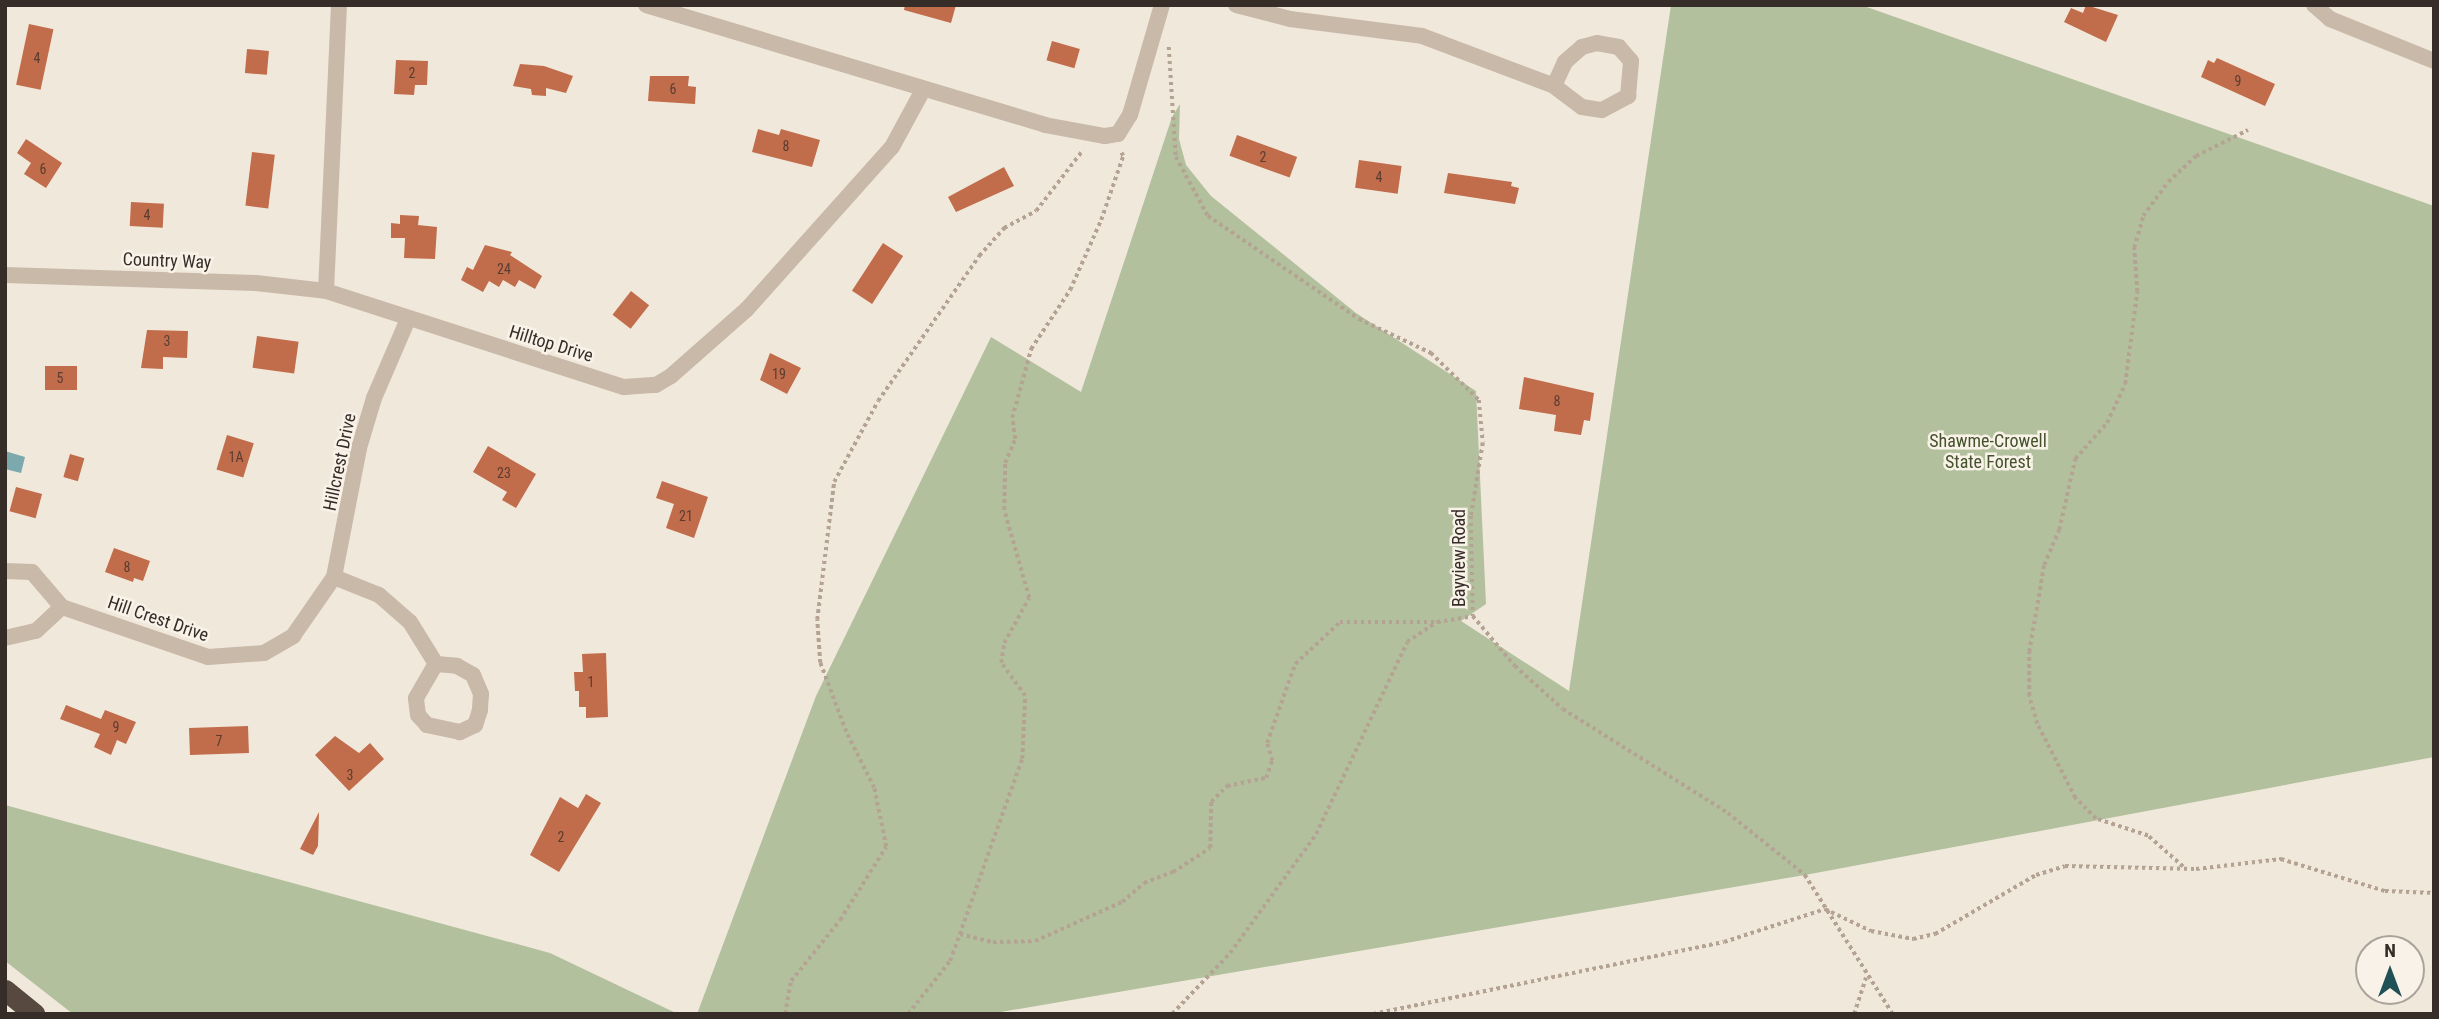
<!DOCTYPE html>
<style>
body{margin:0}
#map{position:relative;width:2439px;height:1019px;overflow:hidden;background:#f1e8dc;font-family:"Roboto Condensed",sans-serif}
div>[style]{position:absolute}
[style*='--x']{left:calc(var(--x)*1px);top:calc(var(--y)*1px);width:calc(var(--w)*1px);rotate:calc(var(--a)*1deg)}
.green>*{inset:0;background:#b2c09d}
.water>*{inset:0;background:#7ca9ad}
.building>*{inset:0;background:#c16c4a;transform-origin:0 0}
.path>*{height:3.5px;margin-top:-1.75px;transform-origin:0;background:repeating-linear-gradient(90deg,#b4a393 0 3.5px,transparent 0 7px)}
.street>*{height:16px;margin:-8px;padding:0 8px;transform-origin:8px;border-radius:8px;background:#c9b9a9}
.highway>*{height:21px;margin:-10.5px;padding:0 10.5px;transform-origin:10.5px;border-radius:10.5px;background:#574840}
span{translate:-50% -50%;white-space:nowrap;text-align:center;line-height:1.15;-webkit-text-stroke:5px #f9f2e8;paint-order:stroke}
.number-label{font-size:14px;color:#593d30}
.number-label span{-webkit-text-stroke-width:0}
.street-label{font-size:18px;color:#362d28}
.park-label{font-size:18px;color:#44532d}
.frame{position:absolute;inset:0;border:7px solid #362d28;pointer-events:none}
.north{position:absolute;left:2355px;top:935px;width:70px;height:70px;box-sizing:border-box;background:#f9f2e8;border:2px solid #aba39b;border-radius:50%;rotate:0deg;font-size:19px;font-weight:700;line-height:28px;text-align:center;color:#362d28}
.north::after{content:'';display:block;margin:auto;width:24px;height:32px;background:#1f5056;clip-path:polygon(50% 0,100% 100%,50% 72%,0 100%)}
</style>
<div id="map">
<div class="green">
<i style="clip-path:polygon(1671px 5px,1861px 5px,2434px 206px,2434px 757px,1805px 875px,989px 1014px,697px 1014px,816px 696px,991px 337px,1081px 392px,1172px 117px,1180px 104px,1179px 139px,1186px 165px,1211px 196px,1356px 313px,1476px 391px,1486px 604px,1461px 621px,1569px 691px)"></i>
<i style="clip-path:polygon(5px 805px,550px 953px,678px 1014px,73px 1014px,5px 961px)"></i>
</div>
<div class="water">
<i style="clip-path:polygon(5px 451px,25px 457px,21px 473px,5px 469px)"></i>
</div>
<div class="building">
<i style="clip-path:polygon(905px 5px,956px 5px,951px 23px,904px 10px)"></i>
<i style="clip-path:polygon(2086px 5px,2118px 15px,2106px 42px,2064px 22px,2071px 8px,2083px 13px)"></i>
<i style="left:29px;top:24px;width:25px;height:62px;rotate:12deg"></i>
<i style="left:1052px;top:41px;width:29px;height:20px;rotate:16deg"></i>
<i style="left:247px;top:49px;width:22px;height:24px;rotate:5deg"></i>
<i style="clip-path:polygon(2217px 58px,2275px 84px,2265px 106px,2201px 77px,2208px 60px,2214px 63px)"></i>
<i style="clip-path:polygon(396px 60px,428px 61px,427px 85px,415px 85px,414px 95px,394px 94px)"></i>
<i style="clip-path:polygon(520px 64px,544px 66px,573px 76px,566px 93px,546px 88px,546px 96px,532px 95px,531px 89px,513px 86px)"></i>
<i style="clip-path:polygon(650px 76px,689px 76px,688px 86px,696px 87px,695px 104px,648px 101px)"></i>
<i style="clip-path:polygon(758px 129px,779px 135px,781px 129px,820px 140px,812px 167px,752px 152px)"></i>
<i style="left:1237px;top:135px;width:64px;height:22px;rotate:20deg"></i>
<i style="clip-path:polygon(26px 139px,62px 163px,46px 188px,24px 174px,31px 163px,17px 153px)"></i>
<i style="left:252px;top:152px;width:23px;height:54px;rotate:7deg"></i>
<i style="left:1359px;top:160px;width:43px;height:28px;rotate:8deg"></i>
<i style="clip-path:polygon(1004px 167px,1014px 186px,956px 212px,948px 197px)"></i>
<i style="clip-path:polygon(1448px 173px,1512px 182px,1511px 186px,1519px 188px,1515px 204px,1444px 193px)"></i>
<i style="left:131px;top:202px;width:33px;height:24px;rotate:3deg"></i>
<i style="clip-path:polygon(400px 215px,419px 216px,418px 225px,437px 227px,435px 259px,404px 258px,405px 238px,391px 238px,391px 223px,400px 224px)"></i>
<i style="left:883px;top:243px;width:24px;height:57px;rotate:33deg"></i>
<i style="clip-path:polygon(485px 245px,512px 252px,510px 255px,542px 276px,535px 289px,519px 280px,515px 287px,503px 280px,499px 287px,489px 281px,483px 292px,461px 280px,467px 267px,473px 270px)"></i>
<i style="left:631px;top:291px;width:23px;height:30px;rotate:38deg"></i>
<i style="clip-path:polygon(147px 330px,188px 331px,187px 358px,163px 357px,163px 369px,141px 368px)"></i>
<i style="left:257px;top:336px;width:42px;height:32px;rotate:8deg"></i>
<i style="clip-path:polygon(770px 353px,801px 368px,787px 394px,760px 380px)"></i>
<i style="left:45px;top:366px;width:32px;height:24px"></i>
<i style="clip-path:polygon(1524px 377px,1594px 393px,1590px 421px,1584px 420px,1581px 435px,1554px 431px,1556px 415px,1519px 409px)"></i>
<i style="left:227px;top:435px;width:28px;height:36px;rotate:17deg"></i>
<i style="clip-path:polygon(488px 446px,536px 474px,516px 508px,502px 500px,507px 492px,473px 472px)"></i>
<i style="left:70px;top:454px;width:15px;height:24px;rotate:16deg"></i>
<i style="clip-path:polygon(662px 481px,708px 497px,694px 538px,666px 528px,674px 504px,656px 498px)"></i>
<i style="left:16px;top:487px;width:27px;height:25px;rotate:15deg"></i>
<i style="clip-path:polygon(114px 548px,150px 561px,143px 581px,134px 578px,133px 582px,105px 572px)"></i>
<i style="clip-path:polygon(606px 653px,608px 717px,586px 718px,586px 707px,579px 707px,579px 691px,575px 691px,574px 672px,583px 672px,582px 654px)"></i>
<i style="clip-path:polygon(66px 705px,101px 719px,105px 710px,136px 722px,126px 744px,117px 740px,111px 755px,94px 747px,100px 734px,60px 719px)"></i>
<i style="left:248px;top:726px;width:27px;height:59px;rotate:88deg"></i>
<i style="clip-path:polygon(335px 736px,359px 753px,370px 743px,384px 759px,349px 791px,315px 755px)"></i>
<i style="clip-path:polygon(586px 794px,601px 803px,559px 872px,530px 855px,560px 797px,578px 808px)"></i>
<i style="clip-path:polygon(319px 812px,318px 846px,313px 855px,300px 849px)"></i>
</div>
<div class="path">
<i style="--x:1169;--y:47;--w:110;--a:86.4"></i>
<i style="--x:1176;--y:157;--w:67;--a:61.5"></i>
<i style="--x:1208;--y:216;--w:183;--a:34.3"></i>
<i style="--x:1359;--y:319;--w:80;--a:25.3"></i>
<i style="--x:1431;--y:353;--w:67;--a:44.4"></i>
<i style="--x:1479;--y:400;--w:43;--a:84.7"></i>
<i style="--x:1483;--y:443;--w:74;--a:99.3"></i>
<i style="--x:1471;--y:516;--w:100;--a:88.9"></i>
<i style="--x:1473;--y:616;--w:65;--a:50"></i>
<i style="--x:1515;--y:666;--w:64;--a:41.9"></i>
<i style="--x:1563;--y:709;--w:195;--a:32.2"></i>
<i style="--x:1728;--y:813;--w:99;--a:38.8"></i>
<i style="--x:1805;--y:875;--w:165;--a:57.7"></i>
<i style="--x:2183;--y:867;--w:47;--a:-138.5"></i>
<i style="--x:2148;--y:836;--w:55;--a:-161.9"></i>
<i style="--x:2096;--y:819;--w:30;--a:-135"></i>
<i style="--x:2075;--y:798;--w:83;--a:-117.2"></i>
<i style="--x:2037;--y:724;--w:29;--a:-106"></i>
<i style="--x:2029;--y:696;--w:44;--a:-90"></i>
<i style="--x:2029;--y:652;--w:88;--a:-80.2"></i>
<i style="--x:2044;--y:565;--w:38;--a:-67"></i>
<i style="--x:2059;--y:530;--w:73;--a:-77.3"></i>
<i style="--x:2075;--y:459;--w:48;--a:-48.4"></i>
<i style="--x:2107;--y:423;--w:43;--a:-65.2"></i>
<i style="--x:2125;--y:384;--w:93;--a:-82.6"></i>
<i style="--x:2137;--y:292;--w:44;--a:-93.9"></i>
<i style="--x:2134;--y:248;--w:33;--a:-74"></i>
<i style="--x:2143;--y:216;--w:42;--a:-53.7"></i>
<i style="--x:2168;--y:182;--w:38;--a:-43"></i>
<i style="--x:2196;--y:156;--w:58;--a:-26.6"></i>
<i style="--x:960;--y:934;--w:34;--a:14"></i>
<i style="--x:993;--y:942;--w:42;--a:-1.4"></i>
<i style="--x:1035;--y:941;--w:95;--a:-24.1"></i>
<i style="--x:1122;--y:902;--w:29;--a:-41"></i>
<i style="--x:1144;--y:883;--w:31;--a:-21"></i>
<i style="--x:1173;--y:872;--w:44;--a:-33"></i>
<i style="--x:1210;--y:848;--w:46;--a:-88.8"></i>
<i style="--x:1211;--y:802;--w:23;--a:-45"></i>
<i style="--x:1227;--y:786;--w:40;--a:-12"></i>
<i style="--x:1266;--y:778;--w:18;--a:-71"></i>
<i style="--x:1272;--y:761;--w:19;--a:-106"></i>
<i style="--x:1267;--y:743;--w:84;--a:-70.5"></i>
<i style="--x:1295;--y:664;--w:62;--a:-43"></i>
<i style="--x:1340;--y:622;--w:97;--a:0"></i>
<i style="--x:785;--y:1014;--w:34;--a:-80"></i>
<i style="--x:791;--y:981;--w:78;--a:-51.2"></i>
<i style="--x:840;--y:920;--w:86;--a:-57.8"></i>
<i style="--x:886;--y:847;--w:60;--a:-101.5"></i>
<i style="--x:874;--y:788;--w:63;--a:-116.6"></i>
<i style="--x:846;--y:732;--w:74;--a:-110.6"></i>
<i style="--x:820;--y:663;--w:43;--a:-94"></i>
<i style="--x:817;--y:620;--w:139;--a:-83"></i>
<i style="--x:834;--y:482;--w:92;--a:-61.5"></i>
<i style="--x:878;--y:401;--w:177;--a:-55.1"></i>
<i style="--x:979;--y:256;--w:38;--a:-48"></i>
<i style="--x:1004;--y:228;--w:36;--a:-28"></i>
<i style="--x:1036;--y:211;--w:77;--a:-52.4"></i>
<i style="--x:908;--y:1014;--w:68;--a:-51.6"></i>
<i style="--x:950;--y:961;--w:214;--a:-70.4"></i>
<i style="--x:1022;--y:759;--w:63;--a:-87.3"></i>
<i style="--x:1025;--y:696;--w:41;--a:-126"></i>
<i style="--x:1001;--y:663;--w:20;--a:-81"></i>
<i style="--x:1004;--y:643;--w:51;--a:-60.9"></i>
<i style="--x:1029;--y:598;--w:91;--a:-105.9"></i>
<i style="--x:1004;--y:510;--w:47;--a:-88.8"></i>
<i style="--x:1005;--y:463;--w:26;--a:-67"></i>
<i style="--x:1015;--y:439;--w:21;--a:-98"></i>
<i style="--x:1012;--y:418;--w:72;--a:-74.6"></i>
<i style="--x:1031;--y:349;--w:71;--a:-56.5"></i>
<i style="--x:1070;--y:290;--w:77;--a:-66.1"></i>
<i style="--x:1101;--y:220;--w:68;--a:-71"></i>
<i style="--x:1123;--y:156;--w:6;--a:-121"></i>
<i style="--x:1172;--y:1014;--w:84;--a:-46.4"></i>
<i style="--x:1230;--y:953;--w:147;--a:-54.1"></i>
<i style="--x:1316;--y:834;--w:212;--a:-64.6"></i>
<i style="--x:1407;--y:642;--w:36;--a:-34"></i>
<i style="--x:1437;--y:622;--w:36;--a:-9"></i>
<i style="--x:1373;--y:1014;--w:358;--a:-11.6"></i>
<i style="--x:1724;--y:942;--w:106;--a:-18.1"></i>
<i style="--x:1825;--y:909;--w:51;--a:25.6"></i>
<i style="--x:1871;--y:931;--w:43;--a:10.8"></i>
<i style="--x:1913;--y:939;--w:23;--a:-13"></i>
<i style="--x:1935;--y:934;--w:117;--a:-30.3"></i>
<i style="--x:2036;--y:875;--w:30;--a:-17"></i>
<i style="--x:2065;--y:866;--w:131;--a:1.3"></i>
<i style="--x:2196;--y:869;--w:86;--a:-6.7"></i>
<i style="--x:2281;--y:859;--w:109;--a:17.1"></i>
<i style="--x:2385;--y:891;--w:49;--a:2.3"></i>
<i style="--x:1854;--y:1014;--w:38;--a:-72"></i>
</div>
<div class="street">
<i style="--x:339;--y:5;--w:286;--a:92.6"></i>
<i style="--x:326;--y:291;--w:313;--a:17.9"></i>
<i style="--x:624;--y:387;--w:32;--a:-4"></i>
<i style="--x:656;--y:385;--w:17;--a:-31"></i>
<i style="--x:671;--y:376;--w:101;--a:-41.4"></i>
<i style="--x:747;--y:309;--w:217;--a:-48.2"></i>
<i style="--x:892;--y:147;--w:65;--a:-61.5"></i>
<i style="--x:646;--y:5;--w:417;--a:16.7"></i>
<i style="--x:1045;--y:125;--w:61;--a:10.4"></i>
<i style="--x:1105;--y:136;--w:13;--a:-9"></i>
<i style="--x:1118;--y:134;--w:22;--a:-58"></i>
<i style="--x:1130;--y:115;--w:115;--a:-73.8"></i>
<i style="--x:1236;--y:5;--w:56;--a:14.5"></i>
<i style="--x:1290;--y:19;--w:133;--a:7.3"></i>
<i style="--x:1422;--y:36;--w:141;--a:20.7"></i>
<i style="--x:1554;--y:86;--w:35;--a:37"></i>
<i style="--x:1582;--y:107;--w:20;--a:9"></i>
<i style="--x:1602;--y:110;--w:30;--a:-28"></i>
<i style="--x:1628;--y:96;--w:35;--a:-85"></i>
<i style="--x:1631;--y:61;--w:18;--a:-131"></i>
<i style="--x:1619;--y:47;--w:22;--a:-170"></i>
<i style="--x:1597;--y:43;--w:16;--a:165"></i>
<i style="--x:1582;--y:47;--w:23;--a:139"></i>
<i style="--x:1565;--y:62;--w:26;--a:115"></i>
<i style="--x:2314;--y:5;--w:21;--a:41"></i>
<i style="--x:2330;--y:19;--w:112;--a:22"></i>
<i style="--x:5;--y:275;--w:251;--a:1.8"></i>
<i style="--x:256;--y:283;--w:70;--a:6.5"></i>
<i style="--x:5;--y:571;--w:27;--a:2"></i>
<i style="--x:32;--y:572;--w:46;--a:49.4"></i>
<i style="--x:62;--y:607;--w:154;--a:18.9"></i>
<i style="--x:208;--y:657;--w:56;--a:-4.1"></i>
<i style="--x:264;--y:653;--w:34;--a:-30"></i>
<i style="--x:293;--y:636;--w:72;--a:-55.2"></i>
<i style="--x:334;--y:577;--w:131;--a:-79"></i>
<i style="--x:359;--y:448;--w:52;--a:-73.3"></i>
<i style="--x:374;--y:398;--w:86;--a:-66.7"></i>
<i style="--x:334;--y:577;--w:48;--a:21.8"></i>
<i style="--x:379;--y:595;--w:41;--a:41.1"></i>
<i style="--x:410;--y:622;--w:49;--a:58.2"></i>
<i style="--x:436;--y:664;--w:21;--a:5"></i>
<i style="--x:457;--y:666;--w:18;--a:29"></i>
<i style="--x:473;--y:675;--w:21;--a:67"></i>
<i style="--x:481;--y:694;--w:16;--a:94"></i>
<i style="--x:480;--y:710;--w:16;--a:108"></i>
<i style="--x:475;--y:725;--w:17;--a:155"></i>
<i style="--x:460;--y:732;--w:34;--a:-168"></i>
<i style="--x:427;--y:725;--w:13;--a:-132"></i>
<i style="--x:418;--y:715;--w:17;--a:-97"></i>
<i style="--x:416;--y:698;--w:39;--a:-60"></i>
<i style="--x:5;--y:638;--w:32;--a:-13"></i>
<i style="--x:36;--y:631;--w:35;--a:-43"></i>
</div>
<div class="highway">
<i style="--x:5;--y:990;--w:38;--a:39"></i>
</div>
<div class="number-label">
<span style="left:37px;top:58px">4</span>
<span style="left:412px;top:73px">2</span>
<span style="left:2238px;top:81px">9</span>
<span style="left:673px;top:89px">6</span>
<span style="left:786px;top:146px">8</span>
<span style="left:1263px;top:157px">2</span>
<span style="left:43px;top:169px">6</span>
<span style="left:1379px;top:177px">4</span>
<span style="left:147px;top:215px">4</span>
<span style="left:504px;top:269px">24</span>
<span style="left:167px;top:341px">3</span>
<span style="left:779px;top:374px">19</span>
<span style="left:60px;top:378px">5</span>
<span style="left:1557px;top:401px">8</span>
<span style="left:236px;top:457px">1A</span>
<span style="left:504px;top:473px">23</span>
<span style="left:686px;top:516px">21</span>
<span style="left:127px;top:567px">8</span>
<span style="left:591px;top:682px">1</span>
<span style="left:116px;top:727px">9</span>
<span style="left:219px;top:741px">7</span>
<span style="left:350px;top:775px">3</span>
<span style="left:561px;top:837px">2</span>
</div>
<div class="street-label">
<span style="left:167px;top:261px;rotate:2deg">Country Way</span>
<span style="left:551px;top:344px;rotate:17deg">Hilltop Drive</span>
<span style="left:340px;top:462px;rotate:-78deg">Hillcrest Drive</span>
<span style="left:1459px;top:558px;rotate:-90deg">Bayview Road</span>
<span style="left:158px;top:619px;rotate:19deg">Hill Crest Drive</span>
</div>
<div class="park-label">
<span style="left:1988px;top:452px">Shawme-Crowell<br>State Forest</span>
</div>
<div class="frame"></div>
<div class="north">N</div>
</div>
